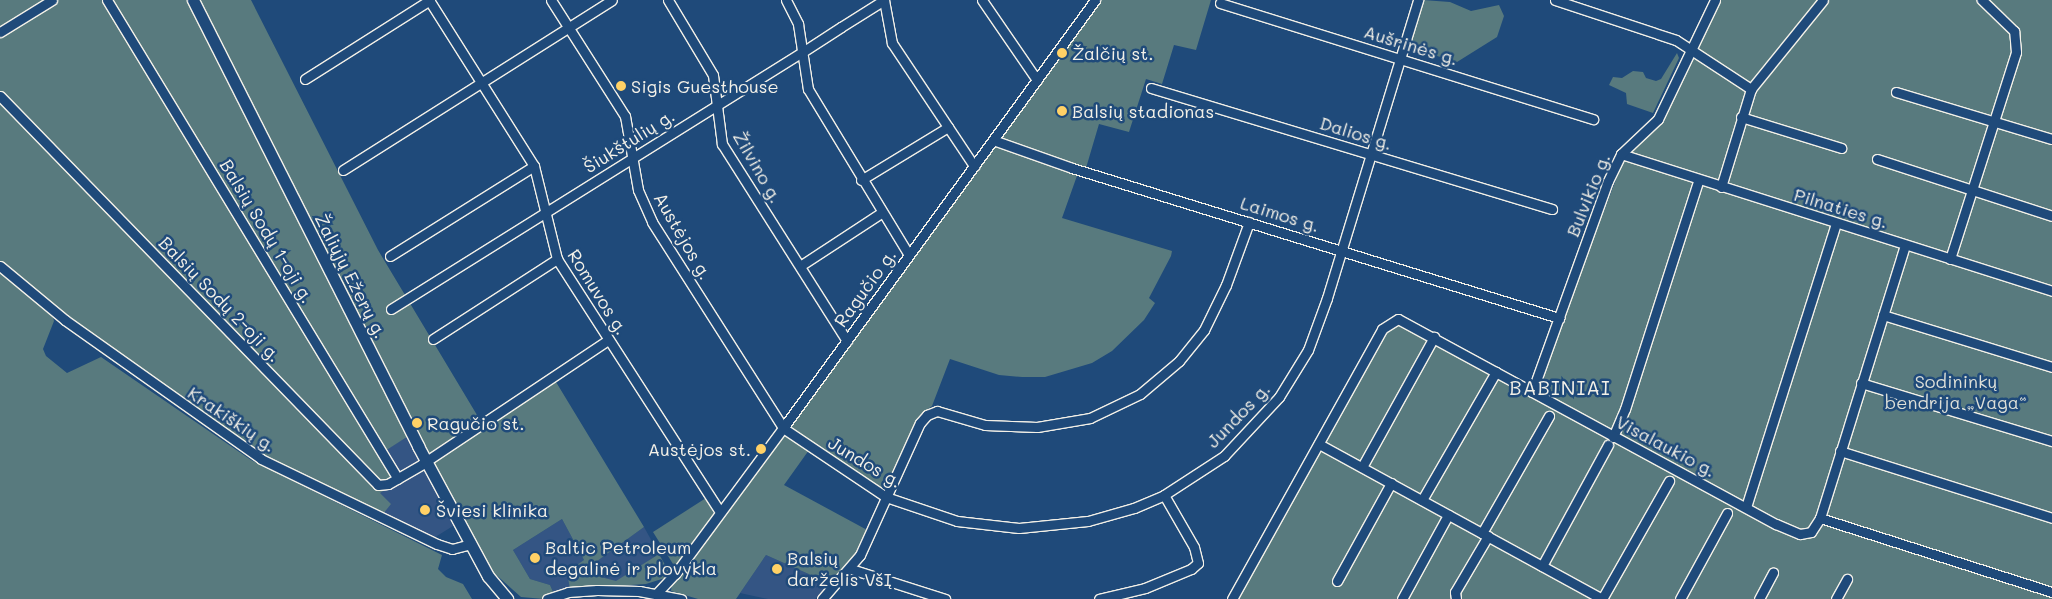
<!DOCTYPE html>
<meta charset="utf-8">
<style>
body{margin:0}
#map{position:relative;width:2052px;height:599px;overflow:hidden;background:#1f4a7a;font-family:Mali,sans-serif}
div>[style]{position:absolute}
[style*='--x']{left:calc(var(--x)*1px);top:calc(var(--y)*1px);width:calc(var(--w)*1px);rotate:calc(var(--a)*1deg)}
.built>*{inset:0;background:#345584}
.green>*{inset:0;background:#587a7e}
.roads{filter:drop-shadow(1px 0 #f4f1e8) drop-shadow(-1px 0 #f4f1e8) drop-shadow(0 1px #f4f1e8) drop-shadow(0 -1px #f4f1e8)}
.street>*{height:9px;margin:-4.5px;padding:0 4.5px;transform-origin:4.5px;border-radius:4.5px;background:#1f4a7a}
.secondary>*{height:11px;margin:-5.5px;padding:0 5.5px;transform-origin:5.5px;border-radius:5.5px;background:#1f4a7a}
.dots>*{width:14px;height:14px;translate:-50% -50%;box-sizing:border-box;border:2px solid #1f4a7a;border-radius:50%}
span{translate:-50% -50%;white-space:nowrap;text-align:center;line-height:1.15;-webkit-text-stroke:5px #1f4a7a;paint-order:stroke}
.street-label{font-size:18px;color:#f4f1e8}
.poi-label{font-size:18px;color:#f4f1e8}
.left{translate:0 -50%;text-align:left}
.right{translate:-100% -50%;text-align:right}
.park-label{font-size:18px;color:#dddfd8}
.quarter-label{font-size:20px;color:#f4f1e8;letter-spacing:1px}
</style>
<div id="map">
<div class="built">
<i style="clip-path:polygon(410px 435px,453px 526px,432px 539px,383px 514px,379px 493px,400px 480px,384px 451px)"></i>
<i style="clip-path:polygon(562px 519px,584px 560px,570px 589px,554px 594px,550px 585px,530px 579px,513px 550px)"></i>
<i style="clip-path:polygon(644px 527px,659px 554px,616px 582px,602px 577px,592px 564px)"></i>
<i style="clip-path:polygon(766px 555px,831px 584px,815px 599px,768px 599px,740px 593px)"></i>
</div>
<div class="green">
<i style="clip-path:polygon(0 0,188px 0,410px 435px,385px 451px,400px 480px,380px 493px,391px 504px,383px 514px,250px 448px,137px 369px,26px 286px,0 262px)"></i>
<i style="clip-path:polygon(197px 0,251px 0,378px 250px,483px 425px,556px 382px,644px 527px,593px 564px,601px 577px,616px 581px,659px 554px,669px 572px,665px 578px,646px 584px,570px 589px,567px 572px,584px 560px,562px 519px,513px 550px,530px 579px,550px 585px,554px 594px,544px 599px,521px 597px,493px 572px,434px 467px)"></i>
<i style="clip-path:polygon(1101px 0,1211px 0,1196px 50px,1174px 45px,1162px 84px,1146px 79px,1129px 132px,1099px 124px,1086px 168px,1002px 139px,1002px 135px)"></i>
<i style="clip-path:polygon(1423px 0,1450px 2px,1471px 11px,1499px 5px,1504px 16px,1497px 37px,1457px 62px,1414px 49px,1411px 41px)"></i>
<i style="clip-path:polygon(1718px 0,2052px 0,2052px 599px,1238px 599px,1387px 328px,1399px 323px,1533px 395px,1627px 151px,1662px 119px)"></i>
<i style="clip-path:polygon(1677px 53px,1679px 58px,1653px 113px,1627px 104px,1626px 93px,1609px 85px,1613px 77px,1622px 78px,1633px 71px,1643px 72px,1646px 78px,1656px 81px,1661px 79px)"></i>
<i style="clip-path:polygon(995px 147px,1078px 173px,1062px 218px,1172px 251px,1171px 256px,1149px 298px,1155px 303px,1144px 320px,1112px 351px,1092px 363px,1045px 377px,1022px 377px,999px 375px,950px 359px,932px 406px,924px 412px,885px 489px,881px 490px,791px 429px,790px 423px)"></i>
<i style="clip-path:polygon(0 270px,53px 317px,54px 321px,43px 349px,46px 356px,67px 373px,101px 357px,251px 460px,442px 555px,438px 569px,446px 577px,463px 584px,472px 599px,0 599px)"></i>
<i style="clip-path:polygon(784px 433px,809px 450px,784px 485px,869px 531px,854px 559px,831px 584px,766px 555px,736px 599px,698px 599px,671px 591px,672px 583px)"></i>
<i style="clip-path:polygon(706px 498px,714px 514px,677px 564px,673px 564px,653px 532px)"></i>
</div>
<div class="roads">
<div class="street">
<i style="--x:107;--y:0;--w:560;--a:58.72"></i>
<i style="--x:429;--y:0;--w:196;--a:57.7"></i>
<i style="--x:534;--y:166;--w:96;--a:76.1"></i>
<i style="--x:557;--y:259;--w:301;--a:57.2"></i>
<i style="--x:551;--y:0;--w:138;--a:57.5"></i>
<i style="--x:625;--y:116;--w:75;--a:80"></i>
<i style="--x:638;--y:190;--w:35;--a:66"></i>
<i style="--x:652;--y:222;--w:244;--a:57.5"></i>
<i style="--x:783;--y:428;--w:124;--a:33.8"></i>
<i style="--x:886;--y:497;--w:75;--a:18.7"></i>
<i style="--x:957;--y:521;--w:62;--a:6.4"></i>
<i style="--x:1019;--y:528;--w:69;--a:-5.8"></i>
<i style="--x:1088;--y:521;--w:48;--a:-15.8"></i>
<i style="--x:1134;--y:508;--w:33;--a:-23"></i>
<i style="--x:1164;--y:495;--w:72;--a:-33"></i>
<i style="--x:1224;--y:456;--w:81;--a:-47"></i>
<i style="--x:1279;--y:397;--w:55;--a:-58.3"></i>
<i style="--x:1308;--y:350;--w:55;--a:-69.9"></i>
<i style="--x:1327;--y:298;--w:312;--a:-73"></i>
<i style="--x:668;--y:0;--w:87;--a:59"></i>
<i style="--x:713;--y:75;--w:70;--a:82.6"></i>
<i style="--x:722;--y:144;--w:233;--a:57.6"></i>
<i style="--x:786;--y:0;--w:27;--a:63"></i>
<i style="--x:798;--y:24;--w:66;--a:81.3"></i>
<i style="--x:808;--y:89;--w:194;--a:58.7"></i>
<i style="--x:982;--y:0;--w:97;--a:55.5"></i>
<i style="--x:1555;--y:0;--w:127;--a:18.3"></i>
<i style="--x:1676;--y:40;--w:90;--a:33.2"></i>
<i style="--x:1220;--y:3;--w:391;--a:17.3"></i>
<i style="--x:0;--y:32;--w:61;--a:-31.6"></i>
<i style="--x:305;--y:79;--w:148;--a:-32.3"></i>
<i style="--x:1151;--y:88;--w:419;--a:16.8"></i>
<i style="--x:1896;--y:92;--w:163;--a:16.8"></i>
<i style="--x:0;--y:96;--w:542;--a:45.82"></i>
<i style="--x:378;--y:485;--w:10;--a:-6"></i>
<i style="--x:388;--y:484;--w:39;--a:-30"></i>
<i style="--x:422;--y:464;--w:224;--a:-33.7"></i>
<i style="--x:1741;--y:117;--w:105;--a:17.2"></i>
<i style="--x:993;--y:140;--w:84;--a:19.5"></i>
<i style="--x:1072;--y:168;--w:510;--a:17.12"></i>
<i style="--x:1621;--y:154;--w:452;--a:17.6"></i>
<i style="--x:1877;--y:159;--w:184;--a:18"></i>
<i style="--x:343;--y:170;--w:318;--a:-32.3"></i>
<i style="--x:861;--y:180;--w:102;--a:-31.3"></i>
<i style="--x:1721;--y:187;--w:102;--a:-73"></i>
<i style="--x:1751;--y:89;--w:114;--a:-51"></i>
<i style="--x:390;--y:256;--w:170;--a:-32"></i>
<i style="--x:1950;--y:259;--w:217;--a:-72.3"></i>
<i style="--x:2016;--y:52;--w:21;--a:-95"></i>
<i style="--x:2014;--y:31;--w:45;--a:-135.9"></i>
<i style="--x:0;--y:266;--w:85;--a:39.7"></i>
<i style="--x:65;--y:320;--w:240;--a:35.3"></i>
<i style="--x:261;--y:459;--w:195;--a:25.8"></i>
<i style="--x:437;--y:544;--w:16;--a:18"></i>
<i style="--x:452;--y:549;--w:20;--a:-15"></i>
<i style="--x:800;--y:266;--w:97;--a:-33.2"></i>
<i style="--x:391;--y:309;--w:483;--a:-32"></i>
<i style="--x:801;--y:53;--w:48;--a:-33"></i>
<i style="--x:841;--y:27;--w:51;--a:-32.1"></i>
<i style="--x:884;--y:0;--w:44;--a:79.5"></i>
<i style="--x:892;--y:43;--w:148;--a:56.3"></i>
<i style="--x:1883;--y:315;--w:177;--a:17.1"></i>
<i style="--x:433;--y:339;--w:148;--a:-32.8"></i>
<i style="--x:1861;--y:383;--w:200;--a:16.9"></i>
<i style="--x:1532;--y:392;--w:224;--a:-70.2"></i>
<i style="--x:1608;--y:181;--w:30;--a:-64"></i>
<i style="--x:1621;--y:154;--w:51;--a:-43.4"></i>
<i style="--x:1658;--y:119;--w:132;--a:-64.4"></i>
<i style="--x:1613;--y:437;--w:30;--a:-67"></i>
<i style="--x:1625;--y:409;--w:239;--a:-72.2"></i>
<i style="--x:1319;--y:444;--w:323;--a:28.7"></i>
<i style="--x:1840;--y:451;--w:222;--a:17.5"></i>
<i style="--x:1362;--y:467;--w:149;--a:-61"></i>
<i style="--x:1422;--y:500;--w:148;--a:-60"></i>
<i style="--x:1746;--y:507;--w:297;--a:-72.4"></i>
<i style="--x:1820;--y:518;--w:244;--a:17.7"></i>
<i style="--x:1482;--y:533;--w:135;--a:-60.2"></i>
<i style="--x:1542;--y:566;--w:138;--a:-61.4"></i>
<i style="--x:851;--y:569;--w:99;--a:17.7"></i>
<i style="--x:1337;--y:581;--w:112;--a:-61.1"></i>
<i style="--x:657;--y:593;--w:26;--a:-47"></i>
<i style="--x:675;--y:574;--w:182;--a:-53.5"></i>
<i style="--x:783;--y:428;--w:530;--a:-53.91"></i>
<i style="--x:547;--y:599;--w:22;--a:-18"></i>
<i style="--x:568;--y:592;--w:29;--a:-4"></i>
<i style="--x:597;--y:590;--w:42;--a:1.4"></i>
<i style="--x:639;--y:591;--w:43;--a:10.8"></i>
<i style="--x:822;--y:599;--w:58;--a:-49.2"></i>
<i style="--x:860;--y:555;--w:145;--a:-65.6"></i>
<i style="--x:920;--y:423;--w:11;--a:-49"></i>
<i style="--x:927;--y:415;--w:11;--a:-22"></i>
<i style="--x:937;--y:411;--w:50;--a:16.3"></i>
<i style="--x:985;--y:425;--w:52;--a:2.2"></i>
<i style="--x:1037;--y:427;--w:54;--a:-9.6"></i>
<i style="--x:1090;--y:418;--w:55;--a:-25.6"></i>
<i style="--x:1140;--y:394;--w:51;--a:-40.2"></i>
<i style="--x:1179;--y:361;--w:40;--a:-51"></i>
<i style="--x:1204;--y:330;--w:50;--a:-63.9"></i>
<i style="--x:1226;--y:285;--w:67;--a:-69.9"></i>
<i style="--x:1099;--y:599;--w:47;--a:-13.4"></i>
<i style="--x:1145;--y:588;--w:50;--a:-22.4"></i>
<i style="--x:1191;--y:569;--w:9;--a:-41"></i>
<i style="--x:1198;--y:563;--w:16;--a:-104"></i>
<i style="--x:1194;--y:547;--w:60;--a:-120"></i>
<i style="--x:1232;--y:599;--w:309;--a:-60.9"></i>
<i style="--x:1382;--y:329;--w:19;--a:-32"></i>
<i style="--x:1398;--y:319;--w:430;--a:28.5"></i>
<i style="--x:1776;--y:524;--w:26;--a:23"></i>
<i style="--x:1800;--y:534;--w:11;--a:-10"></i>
<i style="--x:1811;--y:532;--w:17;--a:-57"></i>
<i style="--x:1820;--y:518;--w:286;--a:-72.7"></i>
<i style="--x:1402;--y:599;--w:96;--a:-61.3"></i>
<i style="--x:1456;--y:599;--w:7;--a:-98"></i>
<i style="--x:1455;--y:592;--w:65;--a:-59.5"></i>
<i style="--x:1602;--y:599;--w:136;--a:-60.4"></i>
<i style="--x:1680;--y:599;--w:98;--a:-61.3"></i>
<i style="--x:1759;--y:599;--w:30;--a:-62"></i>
<i style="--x:1836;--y:599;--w:23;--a:-61"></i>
</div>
<div class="secondary">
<i style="--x:193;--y:0;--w:500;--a:63.2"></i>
<i style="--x:418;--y:446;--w:148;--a:61.7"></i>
<i style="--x:488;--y:576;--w:30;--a:50"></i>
</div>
</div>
<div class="dots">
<i style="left:1062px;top:53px;background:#ffd166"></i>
<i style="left:621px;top:86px;background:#ffd166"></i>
<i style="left:1062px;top:111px;background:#ffd166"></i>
<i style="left:417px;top:423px;background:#ffd166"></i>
<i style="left:761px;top:449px;background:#ffd166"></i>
<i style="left:425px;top:510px;background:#ffd166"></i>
<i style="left:535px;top:558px;background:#ffd166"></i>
<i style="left:777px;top:569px;background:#ffd166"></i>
</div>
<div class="street-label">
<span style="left:1411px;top:45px;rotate:17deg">Aušrinės g.</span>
<span style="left:1356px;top:133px;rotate:17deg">Dalios g.</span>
<span style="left:629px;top:141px;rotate:-32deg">Šiukštulių g.</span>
<span style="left:758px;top:167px;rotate:60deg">Žilvino g.</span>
<span style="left:1588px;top:195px;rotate:-68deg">Bulvikio g.</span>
<span style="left:1841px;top:208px;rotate:17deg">Pilnaties g.</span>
<span style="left:1280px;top:214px;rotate:17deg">Laimos g.</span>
<span style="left:267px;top:231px;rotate:59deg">Balsių Sodų 1-oji g.</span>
<span style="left:683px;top:236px;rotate:60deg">Austėjos g.</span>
<span style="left:351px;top:276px;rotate:63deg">Žaliųjų Ežerų g.</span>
<span style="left:865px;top:288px;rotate:-54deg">Ragučio g.</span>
<span style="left:598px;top:292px;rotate:58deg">Romuvos g.</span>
<span style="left:220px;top:299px;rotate:46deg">Balsių Sodų 2-oji g.</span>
<span style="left:1238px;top:415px;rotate:-46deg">Jundos g.</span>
<span style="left:232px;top:419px;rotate:34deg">Krakiškių g.</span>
<span style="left:1666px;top:446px;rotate:28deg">Visalaukio g.</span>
<span style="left:865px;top:462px;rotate:31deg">Jundos g.</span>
</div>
<div class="poi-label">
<span class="left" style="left:1072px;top:53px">Žalčių st.</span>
<span class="left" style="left:631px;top:86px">Sigis Guesthouse</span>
<span class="left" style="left:1072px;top:111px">Balsių stadionas</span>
<span class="left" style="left:427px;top:423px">Ragučio st.</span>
<span class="right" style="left:751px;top:449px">Austėjos st.</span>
<span class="left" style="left:436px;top:510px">Šviesi klinika</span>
<span class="left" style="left:545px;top:558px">Baltic Petroleum<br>degalinė ir plovykla</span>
<span class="left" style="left:787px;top:569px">Balsių<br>darželis VšĮ</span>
</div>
<div class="park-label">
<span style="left:1956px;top:392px">Sodininkų<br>bendrija „Vaga“</span>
</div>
<div class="quarter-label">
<span style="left:1560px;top:387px">BABINIAI</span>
</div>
</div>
